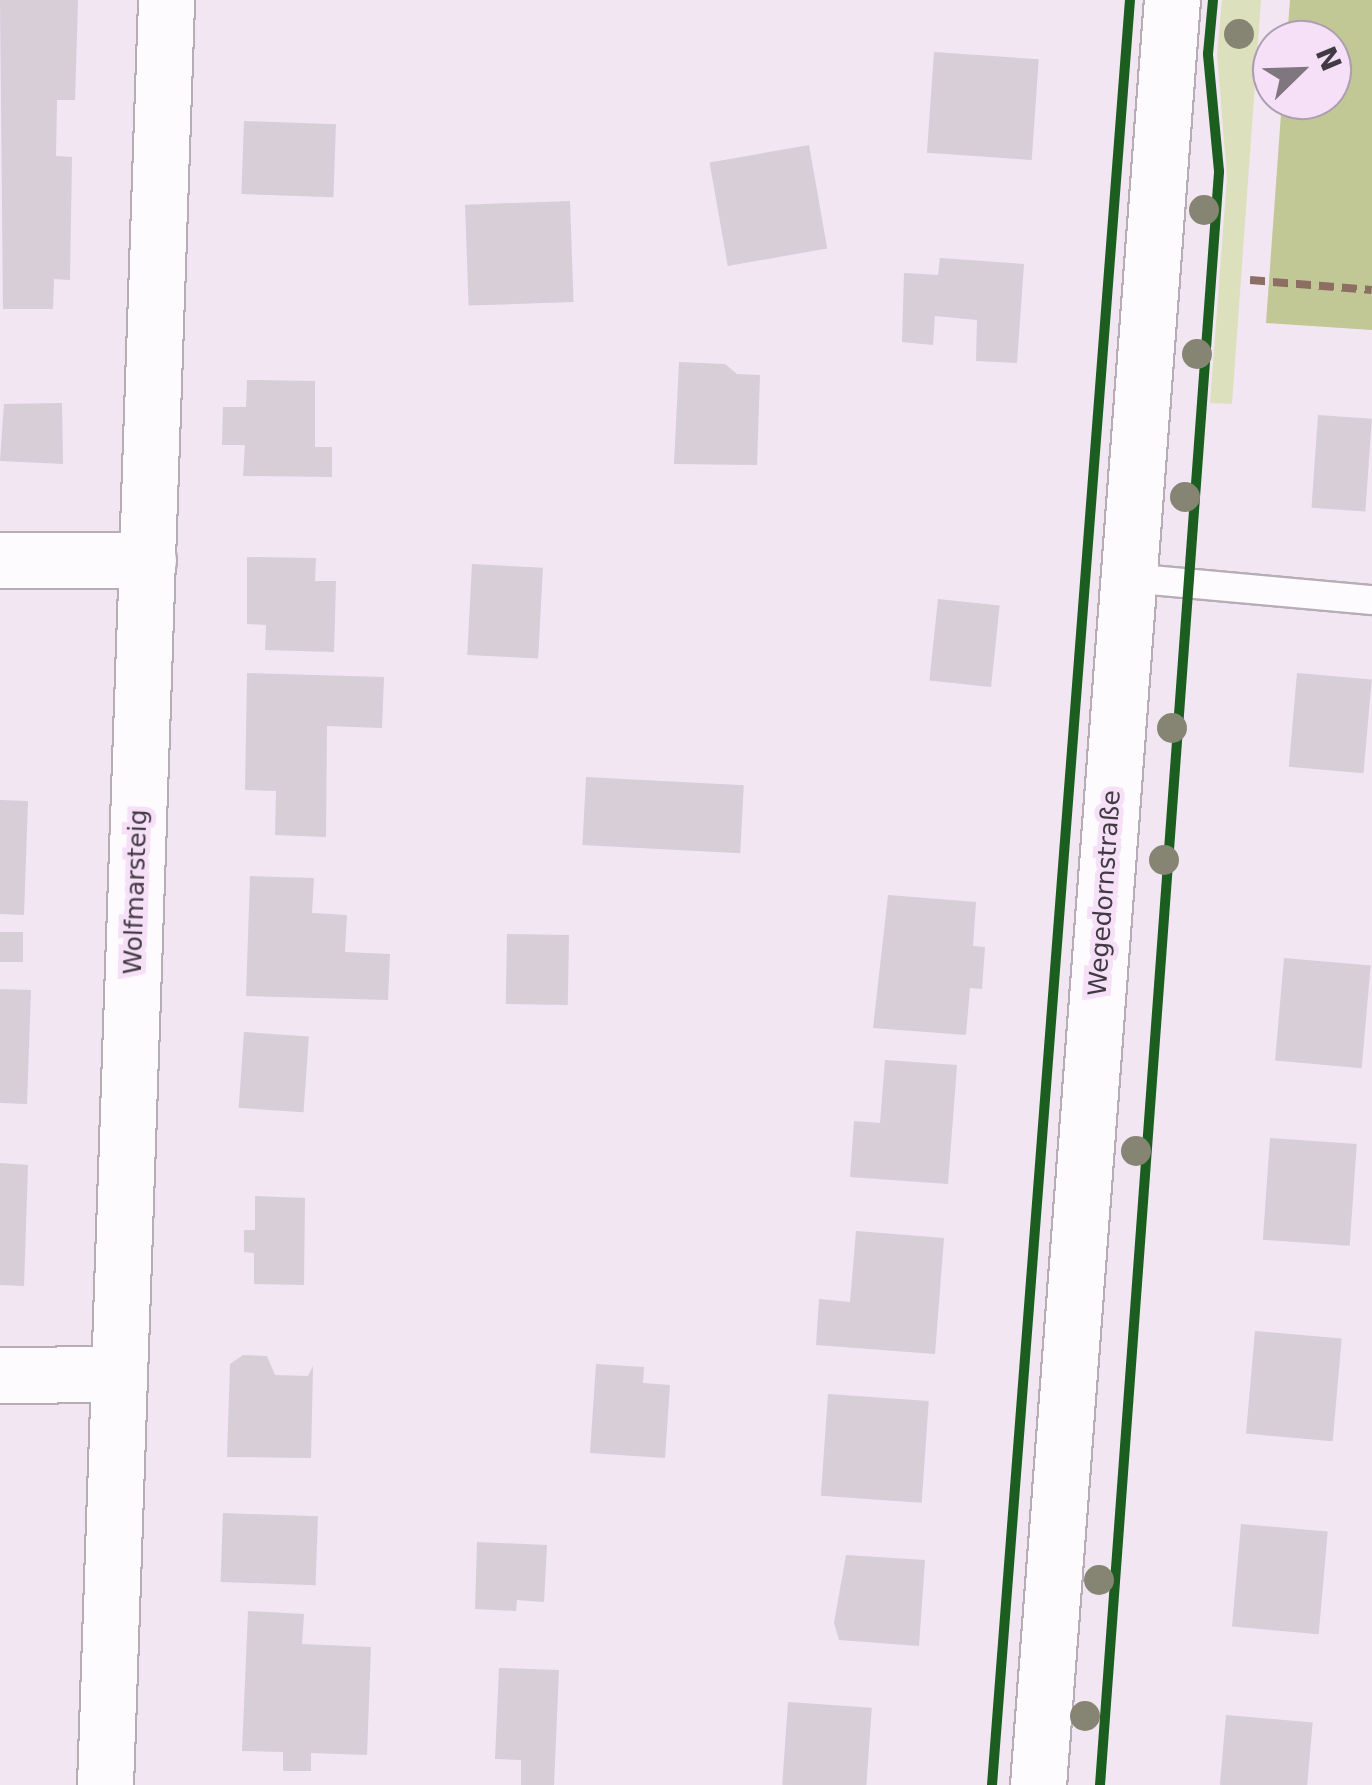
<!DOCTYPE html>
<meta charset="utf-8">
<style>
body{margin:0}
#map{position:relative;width:1372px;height:1785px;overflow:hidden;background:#f1e6f2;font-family:"DejaVu Sans",sans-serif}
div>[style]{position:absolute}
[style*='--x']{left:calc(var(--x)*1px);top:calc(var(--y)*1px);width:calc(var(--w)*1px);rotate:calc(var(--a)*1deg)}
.green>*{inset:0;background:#dce0bc}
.forest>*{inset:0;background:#c2c796}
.building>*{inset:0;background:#d7ced8;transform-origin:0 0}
.roads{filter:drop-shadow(2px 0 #b6adb7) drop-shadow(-2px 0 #b6adb7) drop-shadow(0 2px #b6adb7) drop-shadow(0 -2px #b6adb7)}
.lane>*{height:28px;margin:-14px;padding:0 14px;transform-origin:14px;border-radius:14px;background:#fdfbfd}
.street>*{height:55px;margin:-27.5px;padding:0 27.5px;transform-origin:27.5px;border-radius:27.5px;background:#fdfbfd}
.secondary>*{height:55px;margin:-27.5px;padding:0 27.5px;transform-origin:27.5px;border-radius:27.5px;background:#fdfbfd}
.quiet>*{height:8px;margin-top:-4px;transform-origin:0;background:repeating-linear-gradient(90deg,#8d6e63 0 15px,transparent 0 23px)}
.cycleway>*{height:10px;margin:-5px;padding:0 5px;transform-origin:5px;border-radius:5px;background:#1b5e20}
.trees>*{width:30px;height:30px;margin:-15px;border-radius:50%;background:#868573}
span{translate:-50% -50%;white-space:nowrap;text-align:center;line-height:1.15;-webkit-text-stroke:10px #f5e0f8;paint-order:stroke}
.street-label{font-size:25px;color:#423a43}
.north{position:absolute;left:1252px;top:20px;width:100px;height:100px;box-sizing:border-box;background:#f5e0f8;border:2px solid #ad9eb0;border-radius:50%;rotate:67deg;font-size:28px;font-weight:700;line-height:40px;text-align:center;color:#423a43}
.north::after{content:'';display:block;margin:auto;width:35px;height:45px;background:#7f7680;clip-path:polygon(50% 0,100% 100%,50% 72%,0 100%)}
</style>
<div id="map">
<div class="green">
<i style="clip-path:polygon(1222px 0,1261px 0,1232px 404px,1210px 403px,1227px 178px,1217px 54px)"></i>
</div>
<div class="forest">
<i style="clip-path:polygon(1290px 0,1372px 0,1372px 330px,1266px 323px,1282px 100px,1332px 100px,1332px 40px,1287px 40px)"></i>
</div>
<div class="building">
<i style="clip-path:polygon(0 0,78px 0,75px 100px,57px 100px,56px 156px,72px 157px,70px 280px,54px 279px,53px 309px,3px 309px)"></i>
<i style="left:934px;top:52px;width:105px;height:101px;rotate:4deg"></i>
<i style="left:244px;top:121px;width:92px;height:73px;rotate:2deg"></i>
<i style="left:809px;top:145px;width:105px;height:101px;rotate:80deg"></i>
<i style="left:570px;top:201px;width:101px;height:105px;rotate:88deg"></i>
<i style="clip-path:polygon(940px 258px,1024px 264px,1017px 363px,976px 361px,977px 320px,935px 316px,933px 345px,902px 342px,904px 273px,938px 275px)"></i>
<i style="clip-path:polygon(679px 362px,725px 364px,737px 374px,760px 375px,757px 465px,674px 464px)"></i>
<i style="clip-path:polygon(247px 380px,315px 381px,315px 447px,332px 447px,332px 477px,243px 476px,245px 445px,222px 445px,223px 407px,246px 407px)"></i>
<i style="clip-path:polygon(62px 403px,63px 464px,0 461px,4px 404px)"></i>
<i style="left:1318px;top:415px;width:54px;height:93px;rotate:4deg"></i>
<i style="clip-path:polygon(247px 557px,316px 558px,315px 581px,336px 581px,334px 652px,265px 650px,266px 625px,247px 624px)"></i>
<i style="left:472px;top:564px;width:71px;height:91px;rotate:3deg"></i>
<i style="left:938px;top:599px;width:62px;height:82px;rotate:6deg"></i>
<i style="clip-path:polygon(247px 673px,384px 677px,382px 728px,327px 726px,326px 837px,275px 835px,276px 791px,245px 790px)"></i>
<i style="left:1297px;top:673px;width:75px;height:94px;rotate:5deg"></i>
<i style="left:586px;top:777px;width:158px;height:68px;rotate:3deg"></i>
<i style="clip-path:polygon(0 800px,28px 801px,24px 915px,0 914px)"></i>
<i style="clip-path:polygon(250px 876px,314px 878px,312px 913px,347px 915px,345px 952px,390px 954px,388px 1000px,246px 996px)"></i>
<i style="clip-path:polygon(888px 895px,976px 902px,973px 946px,985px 947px,982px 989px,970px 988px,966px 1035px,873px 1028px)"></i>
<i style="left:0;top:932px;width:23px;height:30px"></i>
<i style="left:507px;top:934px;width:62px;height:70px;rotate:1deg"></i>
<i style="left:1284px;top:958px;width:87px;height:103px;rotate:5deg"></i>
<i style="left:0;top:989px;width:31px;height:114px;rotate:2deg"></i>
<i style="left:244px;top:1032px;width:65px;height:76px;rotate:4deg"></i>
<i style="clip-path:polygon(885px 1060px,957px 1065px,948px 1184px,850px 1177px,854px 1121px,880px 1123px)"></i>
<i style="left:1270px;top:1138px;width:87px;height:102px;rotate:4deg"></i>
<i style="clip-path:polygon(0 1163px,28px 1165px,24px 1286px,0 1285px)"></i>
<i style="clip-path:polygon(255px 1196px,305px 1198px,304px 1285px,254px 1284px,254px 1253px,244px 1252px,244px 1230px,255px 1230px)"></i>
<i style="clip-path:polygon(856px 1231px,944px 1238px,935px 1354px,816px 1345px,819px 1299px,850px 1302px)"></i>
<i style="left:1255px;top:1331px;width:87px;height:103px;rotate:5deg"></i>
<i style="clip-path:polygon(243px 1355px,267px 1356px,275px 1375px,308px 1376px,313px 1366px,311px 1458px,227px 1457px,230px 1364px)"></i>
<i style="clip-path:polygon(596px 1364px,644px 1367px,643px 1383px,670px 1385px,665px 1458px,590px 1453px)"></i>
<i style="left:828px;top:1394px;width:101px;height:102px;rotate:4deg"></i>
<i style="left:223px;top:1513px;width:95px;height:69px;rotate:2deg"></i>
<i style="left:1241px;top:1524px;width:87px;height:103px;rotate:5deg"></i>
<i style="clip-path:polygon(477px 1542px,547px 1545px,544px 1602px,517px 1600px,516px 1611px,475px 1609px)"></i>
<i style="clip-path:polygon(846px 1555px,925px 1560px,919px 1646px,839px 1640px,834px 1623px)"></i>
<i style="clip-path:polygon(248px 1611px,304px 1614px,302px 1644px,371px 1647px,367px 1755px,311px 1753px,311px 1771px,283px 1771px,283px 1752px,242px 1751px)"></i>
<i style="clip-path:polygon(499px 1668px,559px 1670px,554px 1785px,521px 1785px,521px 1760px,495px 1759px)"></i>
<i style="left:788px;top:1702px;width:84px;height:83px;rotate:4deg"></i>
<i style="left:1226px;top:1715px;width:87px;height:70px;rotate:5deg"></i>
</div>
<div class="roads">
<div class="lane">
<i style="--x:1129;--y:578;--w:244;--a:5.2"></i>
</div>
<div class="street">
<i style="--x:0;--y:560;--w:148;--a:0"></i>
<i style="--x:0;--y:1375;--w:118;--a:-0.5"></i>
<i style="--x:105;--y:1785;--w:1786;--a:-88.04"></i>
</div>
<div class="secondary">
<i style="--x:1038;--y:1785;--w:1790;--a:-85.71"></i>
</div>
</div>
<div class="quiet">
<i style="--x:1250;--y:280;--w:122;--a:4.7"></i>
</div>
<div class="cycleway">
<i style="--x:992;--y:1785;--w:1790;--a:-85.58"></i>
<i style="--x:1100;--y:1785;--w:1618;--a:-85.78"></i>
<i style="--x:1219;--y:171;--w:118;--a:-95.4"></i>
<i style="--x:1208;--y:54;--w:54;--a:-84.7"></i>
</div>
<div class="trees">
<i style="left:1239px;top:34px"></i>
<i style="left:1204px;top:210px"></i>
<i style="left:1197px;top:354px"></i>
<i style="left:1185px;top:497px"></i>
<i style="left:1172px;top:728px"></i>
<i style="left:1164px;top:860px"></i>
<i style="left:1136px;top:1151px"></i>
<i style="left:1099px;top:1580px"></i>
<i style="left:1085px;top:1716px"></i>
</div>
<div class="street-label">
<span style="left:136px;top:892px;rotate:-88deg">Wolfmarsteig</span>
<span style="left:1105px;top:893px;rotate:-86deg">Wegedornstraße</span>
</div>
<div class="north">N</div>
</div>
